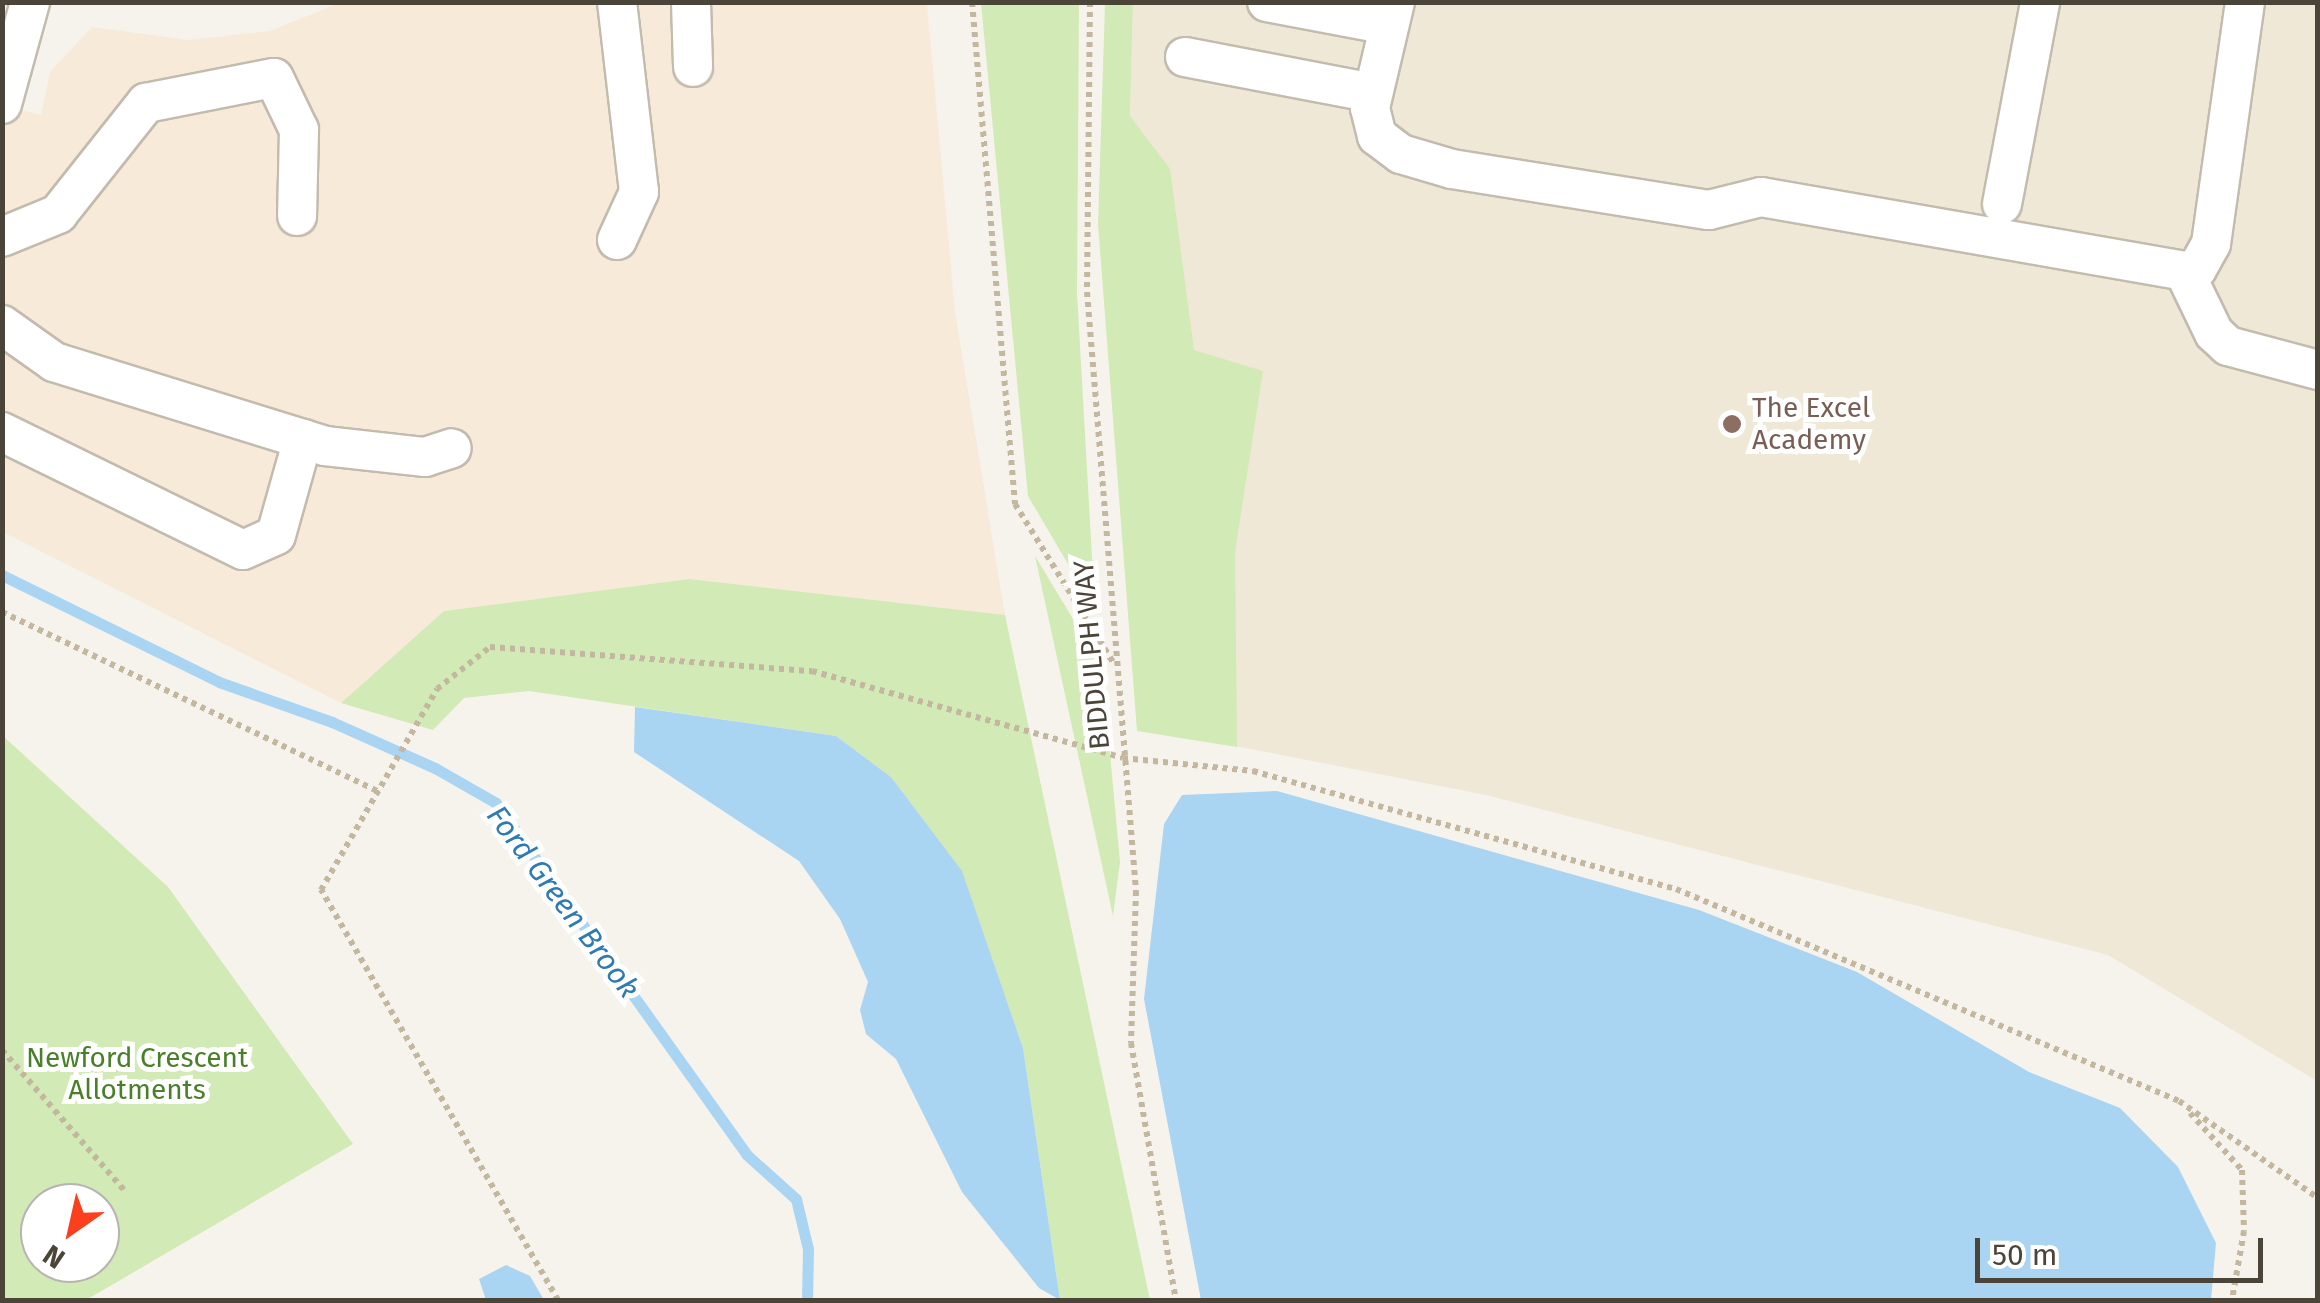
<!DOCTYPE html>
<style>
body{margin:0}
#map{position:relative;width:2320px;height:1303px;overflow:hidden;background:#f6f3ec;font-family:"Fira Sans",sans-serif}
div>[style]{position:absolute}
[style*='--x']{left:calc(var(--x)*1px);top:calc(var(--y)*1px);width:calc(var(--w)*1px);rotate:calc(var(--a)*1deg)}
.commercial>*{inset:0;background:#f7ead8}
.education>*{inset:0;background:#efe8d6}
.green>*{inset:0;background:#d2eab5}
.water>*{inset:0;background:#a9d4f2}
.stream>*{height:11px;margin:-5.5px;padding:0 5.5px;transform-origin:5.5px;border-radius:5.5px;background:#a9d4f2}
.path>*{height:6px;margin-top:-3px;transform-origin:0;background:repeating-linear-gradient(90deg,#c4b79f 0 5px,transparent 0 10px)}
.roads{filter:drop-shadow(2px 0 #c2bbae) drop-shadow(-2px 0 #c2bbae) drop-shadow(0 2px #c2bbae) drop-shadow(0 -2px #c2bbae)}
.minor>*{height:38px;margin:-19px;padding:0 19px;transform-origin:19px;border-radius:19px;background:#fff}
.dots>*{width:28px;height:28px;translate:-50% -50%;box-sizing:border-box;border:5px solid #fff;border-radius:50%}
span{translate:-50% -50%;white-space:nowrap;text-align:center;line-height:1.15;-webkit-text-stroke:10px #fff;paint-order:stroke}
.education-label{font-size:28px;color:#785e54}
.left{translate:0 -50%;text-align:left}
.street-label{font-size:28px;color:#4b4439}
.park-label{font-size:28px;color:#4a7f2a}
.water-label{font-size:30px;color:#2e7ab2;font-style:italic}
.frame{position:absolute;inset:0;border:5px solid #4b4439;pointer-events:none}
.north{position:absolute;left:20px;top:1183px;width:100px;height:100px;box-sizing:border-box;background:#fff;border:2px solid #b7b4b0;border-radius:50%;rotate:214deg;font-size:28px;font-weight:700;line-height:40px;text-align:center;color:#4b4439}
.north::after{content:'';display:block;margin:auto;width:35px;height:45px;background:#fc3f1d;clip-path:polygon(50% 0,100% 100%,50% 72%,0 100%)}
.scale{position:absolute;left:1975px;top:1238px;width:288px;height:45px;box-sizing:border-box;border:5px solid #4b4439;border-top:0;padding-left:12px;font-size:30px;line-height:35px;white-space:nowrap;color:#4b4439;-webkit-text-stroke:8px #fff;paint-order:stroke}
</style>
<div id="map">
<div class="commercial">
<i style="clip-path:polygon(342px 2px,927px 3px,955px 312px,1005px 615px,689px 579px,444px 611px,341px 703px,3px 532px,2px 105px,41px 115px,50px 72px,92px 27px,189px 40px,270px 31px)"></i>
</div>
<div class="education">
<i style="clip-path:polygon(1133px 3px,2317px 3px,2317px 1081px,2108px 955px,1486px 795px,1164px 732px,1130px 116px)"></i>
</div>
<div class="green">
<i style="clip-path:polygon(981px 3px,1079px 3px,1077px 293px,1095px 610px,1028px 496px)"></i>
<i style="clip-path:polygon(1105px 3px,1133px 3px,1130px 116px,1170px 169px,1194px 350px,1263px 371px,1235px 552px,1237px 747px,1137px 731px,1098px 224px)"></i>
<i style="clip-path:polygon(1035px 556px,1102px 667px,1120px 862px,1113px 916px)"></i>
<i style="clip-path:polygon(689px 579px,1005px 615px,1150px 1300px,1060px 1300px,1023px 1048px,962px 872px,891px 777px,836px 736px,529px 691px,464px 698px,433px 730px,341px 703px,444px 611px)"></i>
<i style="clip-path:polygon(evenodd,2px 735px,168px 887px,353px 1144px,86px 1300px,3px 1300px,2px 735px,100px 1203px,100px 1263px,40px 1263px,40px 1203px,100px 1203px)"></i>
</div>
<div class="water">
<i style="clip-path:polygon(635px 707px,836px 736px,891px 777px,962px 871px,1023px 1048px,1060px 1300px,1039px 1288px,962px 1192px,896px 1059px,866px 1034px,860px 1010px,868px 982px,840px 919px,799px 861px,634px 752px)"></i>
<i style="clip-path:polygon(1277px 791px,1699px 910px,1857px 972px,2029px 1072px,2120px 1108px,2178px 1167px,2216px 1243px,2211px 1300px,1201px 1300px,1144px 999px,1164px 824px,1182px 795px)"></i>
<i style="clip-path:polygon(506px 1265px,530px 1276px,544px 1300px,486px 1300px,479px 1279px)"></i>
</div>
<div class="stream">
<i style="--x:2;--y:575;--w:242;--a:26.2"></i>
<i style="--x:219;--y:682;--w:120;--a:19.5"></i>
<i style="--x:332;--y:722;--w:113;--a:24.1"></i>
<i style="--x:435;--y:768;--w:70;--a:29.8"></i>
<i style="--x:496;--y:803;--w:432;--a:54.5"></i>
<i style="--x:747;--y:1155;--w:66;--a:41.9"></i>
<i style="--x:796;--y:1199;--w:51;--a:76.5"></i>
<i style="--x:808;--y:1249;--w:51;--a:91.1"></i>
</div>
<div class="path">
<i style="--x:972;--y:2;--w:504;--a:85.1"></i>
<i style="--x:1015;--y:504;--w:186;--a:58.2"></i>
<i style="--x:1090;--y:2;--w:290;--a:90.6"></i>
<i style="--x:1087;--y:292;--w:601;--a:85.32"></i>
<i style="--x:1136;--y:891;--w:152;--a:91.9"></i>
<i style="--x:1131;--y:1043;--w:261;--a:80.1"></i>
<i style="--x:2;--y:612;--w:419;--a:25.5"></i>
<i style="--x:2;--y:1050;--w:186;--a:48.9"></i>
<i style="--x:2190;--y:1113;--w:77;--a:47.6"></i>
<i style="--x:2242;--y:1170;--w:61;--a:88.1"></i>
<i style="--x:2244;--y:1231;--w:70;--a:99.9"></i>
<i style="--x:558;--y:1300;--w:474;--a:-120"></i>
<i style="--x:321;--y:890;--w:232;--a:-60"></i>
<i style="--x:437;--y:689;--w:68;--a:-38.4"></i>
<i style="--x:490;--y:647;--w:323;--a:4.3"></i>
<i style="--x:812;--y:671;--w:323;--a:15.6"></i>
<i style="--x:1123;--y:758;--w:131;--a:5.7"></i>
<i style="--x:1253;--y:771;--w:439;--a:15.6"></i>
<i style="--x:1676;--y:889;--w:546;--a:22.85"></i>
<i style="--x:2179;--y:1101;--w:169;--a:34.9"></i>
</div>
<div class="roads">
<div class="minor">
<i style="--x:691;--y:2;--w:65;--a:88.2"></i>
<i style="--x:1267;--y:2;--w:124;--a:10.7"></i>
<i style="--x:1395;--y:2;--w:109;--a:103.3"></i>
<i style="--x:1370;--y:108;--w:29;--a:76"></i>
<i style="--x:1377;--y:136;--w:30;--a:37"></i>
<i style="--x:1401;--y:154;--w:53;--a:16.4"></i>
<i style="--x:1452;--y:169;--w:260;--a:9.1"></i>
<i style="--x:1709;--y:210;--w:54;--a:-14"></i>
<i style="--x:1761;--y:197;--w:429;--a:9.9"></i>
<i style="--x:2184;--y:271;--w:13;--a:-9"></i>
<i style="--x:2197;--y:269;--w:29;--a:-61"></i>
<i style="--x:2211;--y:244;--w:244;--a:-82"></i>
<i style="--x:1185;--y:57;--w:191;--a:10.8"></i>
<i style="--x:2;--y:104;--w:106;--a:-74.6"></i>
<i style="--x:2002;--y:204;--w:206;--a:-79.3"></i>
<i style="--x:2;--y:237;--w:61;--a:-22.3"></i>
<i style="--x:58;--y:214;--w:142;--a:-51.6"></i>
<i style="--x:146;--y:103;--w:130;--a:-11.1"></i>
<i style="--x:274;--y:78;--w:58;--a:64.3"></i>
<i style="--x:299;--y:130;--w:86;--a:91.3"></i>
<i style="--x:617;--y:240;--w:53;--a:-65.4"></i>
<i style="--x:639;--y:192;--w:191;--a:-96.6"></i>
<i style="--x:2184;--y:271;--w:69;--a:64.2"></i>
<i style="--x:2214;--y:333;--w:19;--a:43"></i>
<i style="--x:2228;--y:346;--w:93;--a:14.9"></i>
<i style="--x:2;--y:325;--w:64;--a:35.4"></i>
<i style="--x:54;--y:362;--w:284;--a:17.2"></i>
<i style="--x:325;--y:446;--w:101;--a:6.3"></i>
<i style="--x:425;--y:457;--w:28;--a:-18"></i>
<i style="--x:2;--y:432;--w:268;--a:26.1"></i>
<i style="--x:243;--y:550;--w:36;--a:-24"></i>
<i style="--x:276;--y:535;--w:100;--a:-74.3"></i>
</div>
</div>
<div class="dots">
<i style="left:1732px;top:424px;background:#8d6e63"></i>
</div>
<div class="education-label">
<span class="left" style="left:1752px;top:424px">The Excel<br>Academy</span>
</div>
<div class="street-label">
<span style="left:1092px;top:655px;rotate:-95deg">BIDDULPH WAY</span>
</div>
<div class="park-label">
<span style="left:137px;top:1074px">Newford Crescent<br>Allotments</span>
</div>
<div class="water-label">
<span style="left:563px;top:902px;rotate:53deg">Ford Green Brook</span>
</div>
<div class="frame"></div>
<div class="north">N</div>
<div class="scale">50 m</div>
</div>
